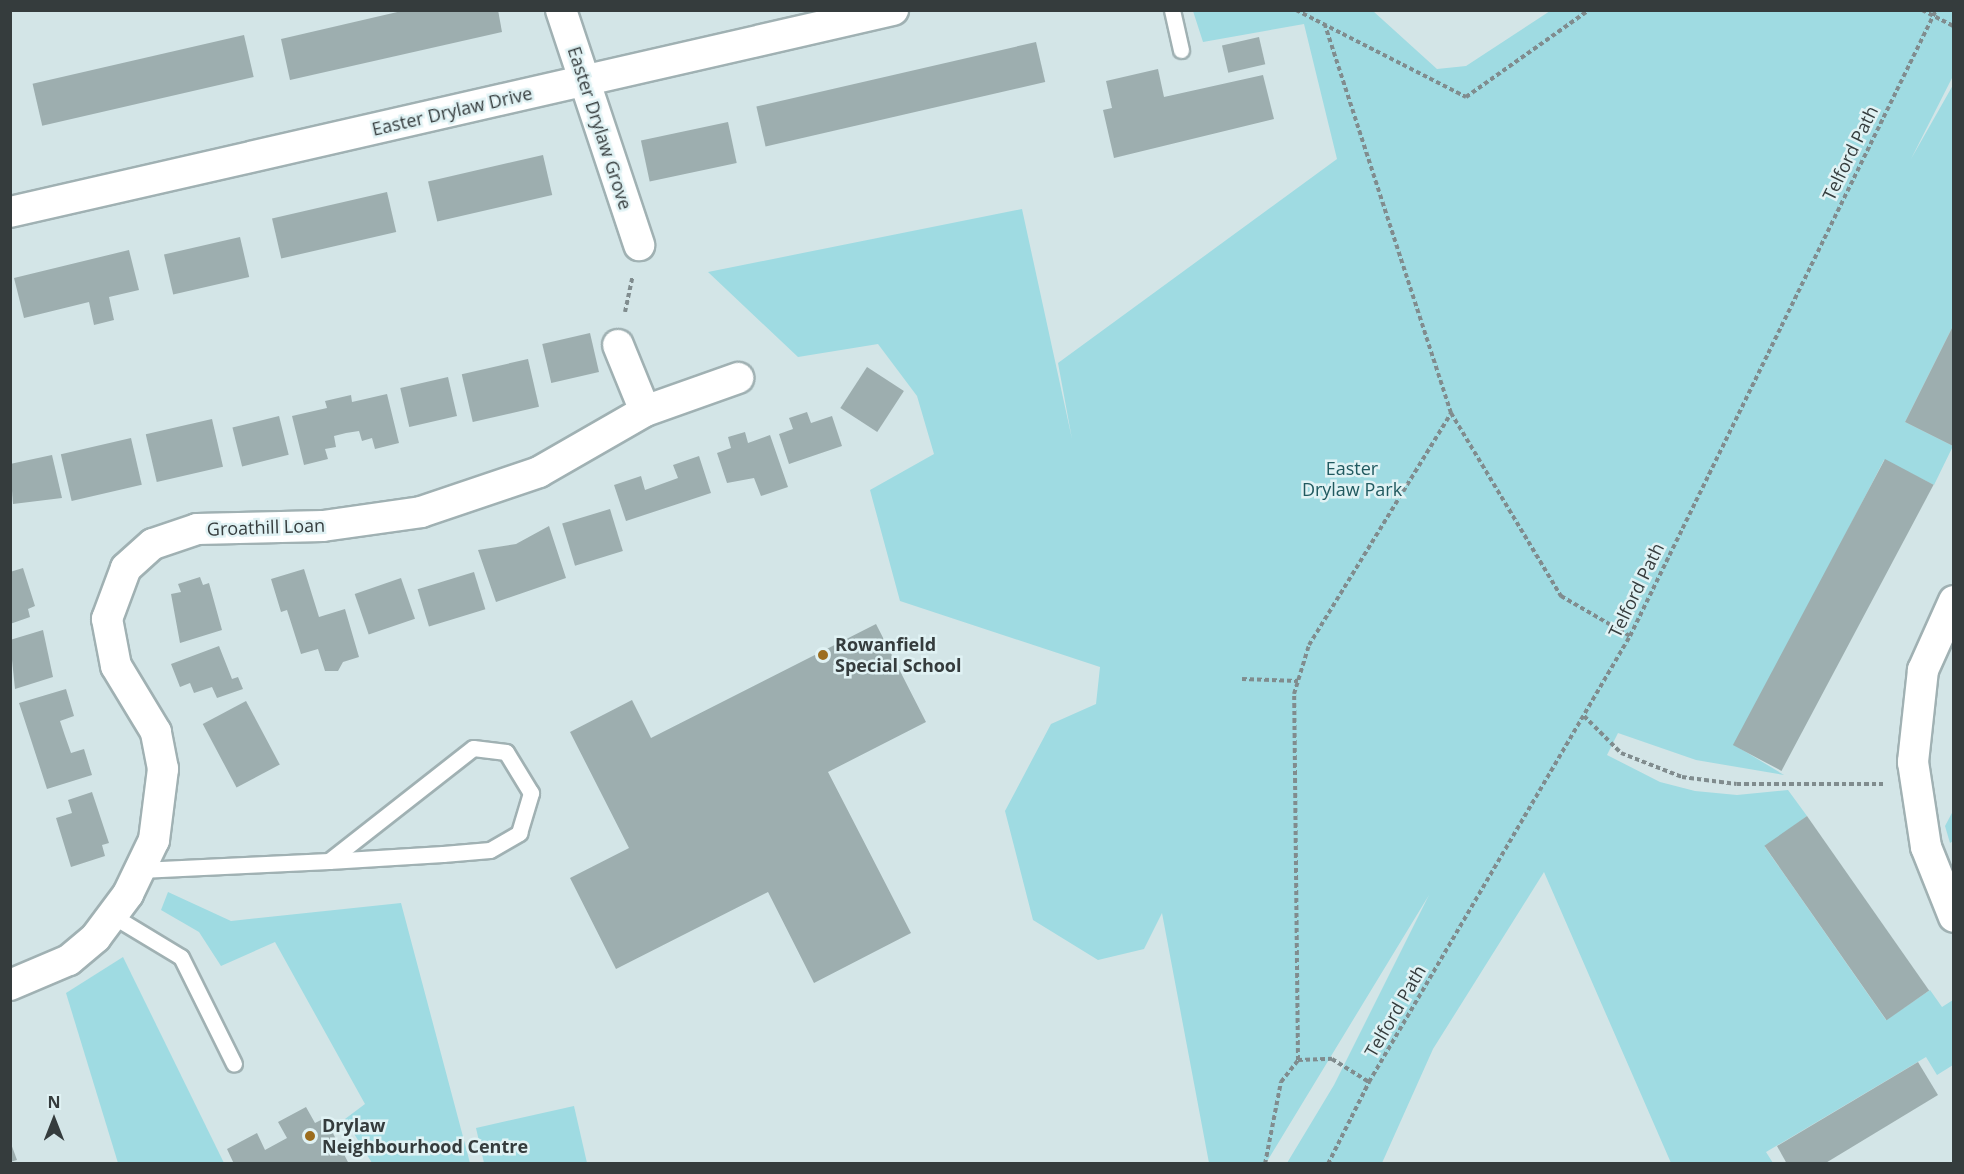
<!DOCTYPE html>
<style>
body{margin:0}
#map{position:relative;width:1964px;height:1174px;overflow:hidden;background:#d3e5e7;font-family:"Open Sans",sans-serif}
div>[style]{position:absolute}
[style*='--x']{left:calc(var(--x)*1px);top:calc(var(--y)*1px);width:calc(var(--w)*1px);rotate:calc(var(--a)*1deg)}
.green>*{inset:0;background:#9fdbe2}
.building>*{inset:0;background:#9daeaf;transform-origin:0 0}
.path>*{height:4px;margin-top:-2px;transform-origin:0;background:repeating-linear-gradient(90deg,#808c8e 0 4.5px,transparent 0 7.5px)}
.roads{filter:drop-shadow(2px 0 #a0b1b3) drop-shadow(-2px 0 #a0b1b3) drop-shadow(0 2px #a0b1b3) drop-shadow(0 -2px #a0b1b3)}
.service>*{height:15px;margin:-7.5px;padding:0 7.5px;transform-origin:7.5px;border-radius:7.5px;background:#fff}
.minor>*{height:30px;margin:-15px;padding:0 15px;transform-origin:15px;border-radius:15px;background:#fff}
.path-bridge>*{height:4px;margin-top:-2px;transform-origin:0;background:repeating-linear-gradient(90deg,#808c8e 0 4.5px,transparent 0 7.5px)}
.dots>*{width:16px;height:16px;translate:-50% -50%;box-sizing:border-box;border:3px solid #e0f2f4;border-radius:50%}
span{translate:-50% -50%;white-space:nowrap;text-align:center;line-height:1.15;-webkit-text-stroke:5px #e0f2f4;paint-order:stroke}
.street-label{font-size:18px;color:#353c3d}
.park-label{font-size:18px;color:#20595f}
.poi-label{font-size:18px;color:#353c3d;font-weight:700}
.left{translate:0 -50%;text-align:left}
.frame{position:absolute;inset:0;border:12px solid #353c3d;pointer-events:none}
.north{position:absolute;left:24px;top:1090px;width:60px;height:60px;-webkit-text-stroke:4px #e0f2f4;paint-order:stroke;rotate:0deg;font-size:16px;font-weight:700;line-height:24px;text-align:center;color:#353c3d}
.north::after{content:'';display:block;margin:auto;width:21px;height:27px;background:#353c3d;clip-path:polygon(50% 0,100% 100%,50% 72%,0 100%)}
</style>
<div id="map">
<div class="green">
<i style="clip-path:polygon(1193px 11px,1373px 11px,1437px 69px,1466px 66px,1550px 11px,1953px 11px,1953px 76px,1911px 159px,1953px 85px,1953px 326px,1905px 422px,1953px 446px,1934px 485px,1884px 460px,1736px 746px,1784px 775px,1696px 760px,1618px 733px,1607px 755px,1660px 782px,1695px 791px,1737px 795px,1788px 790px,1807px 816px,1765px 847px,1886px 1020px,1930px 990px,1942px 1007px,1953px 1000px,1953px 1065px,1937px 1075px,1926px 1057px,1766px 1152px,1773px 1163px,1671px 1163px,1544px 872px,1433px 1049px,1382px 1163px,1287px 1163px,1334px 1085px,1429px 895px,1266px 1163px,1209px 1163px,1162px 913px,1144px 949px,1098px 960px,1033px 920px,1005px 811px,1051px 724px,1096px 704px,1100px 667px,900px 601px,870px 490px,934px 454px,917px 396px,878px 344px,798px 357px,708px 272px,1022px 209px,1072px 439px,1058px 363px,1337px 159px,1304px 24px,1203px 42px)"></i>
<i style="clip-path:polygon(1953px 811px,1953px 841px,1950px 843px,1945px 826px)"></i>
<i style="clip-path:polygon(168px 892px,231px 921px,401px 903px,470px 1163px,372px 1163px,345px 1119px,365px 1104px,275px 942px,221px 966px,199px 932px,161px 910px)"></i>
<i style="clip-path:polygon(123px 957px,224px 1163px,118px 1163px,66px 993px)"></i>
<i style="clip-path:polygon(574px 1106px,587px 1163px,484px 1163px,476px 1128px)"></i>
</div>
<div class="building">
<i style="clip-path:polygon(406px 10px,498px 10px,502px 32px,290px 80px,281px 39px)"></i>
<i style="left:244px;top:35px;width:43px;height:217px;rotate:77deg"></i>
<i style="left:1259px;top:37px;width:28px;height:38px;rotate:77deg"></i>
<i style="left:1036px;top:42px;width:41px;height:287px;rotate:77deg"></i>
<i style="clip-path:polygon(1158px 69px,1164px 97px,1263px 75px,1274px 119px,1114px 158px,1103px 110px,1112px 108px,1106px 81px)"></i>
<i style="left:728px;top:122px;width:42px;height:89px;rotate:78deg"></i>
<i style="left:543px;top:155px;width:41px;height:118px;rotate:77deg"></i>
<i style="left:387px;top:192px;width:41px;height:118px;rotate:77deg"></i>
<i style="left:240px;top:237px;width:41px;height:78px;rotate:77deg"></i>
<i style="clip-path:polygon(129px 250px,139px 290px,109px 297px,114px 320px,94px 325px,89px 302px,24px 318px,14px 278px)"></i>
<i style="clip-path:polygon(1953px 326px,1953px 446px,1905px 422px)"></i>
<i style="left:590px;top:333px;width:40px;height:49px;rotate:77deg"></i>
<i style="left:528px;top:359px;width:49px;height:68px;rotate:77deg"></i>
<i style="left:867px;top:367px;width:44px;height:49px;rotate:33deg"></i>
<i style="left:448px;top:377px;width:40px;height:49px;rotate:77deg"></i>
<i style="clip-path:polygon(387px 394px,399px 443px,375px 449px,372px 438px,362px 441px,359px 431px,346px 433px,334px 436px,336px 447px,325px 449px,328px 459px,304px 465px,292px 416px,327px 408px,325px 401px,351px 395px,352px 402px)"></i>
<i style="clip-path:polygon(807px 412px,811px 423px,832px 416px,842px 446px,789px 464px,779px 434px,793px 429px,789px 418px)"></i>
<i style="left:279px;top:416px;width:40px;height:48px;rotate:76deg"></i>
<i style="left:212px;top:419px;width:49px;height:68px;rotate:77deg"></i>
<i style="clip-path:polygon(745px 432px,748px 443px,770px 435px,788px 487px,761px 496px,754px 478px,727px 483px,717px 453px,731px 448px,728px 437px)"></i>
<i style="left:131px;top:438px;width:48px;height:72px;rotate:77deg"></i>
<i style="clip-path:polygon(52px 455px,62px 498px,13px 504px,10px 464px)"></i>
<i style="clip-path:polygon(699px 456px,711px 493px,626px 521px,614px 485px,641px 476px,645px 490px,678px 478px,673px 465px)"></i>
<i style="left:1885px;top:459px;width:55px;height:324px;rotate:28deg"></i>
<i style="left:610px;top:509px;width:44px;height:50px;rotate:73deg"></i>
<i style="clip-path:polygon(549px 526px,566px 578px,496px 602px,478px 550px,516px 544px)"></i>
<i style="clip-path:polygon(23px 568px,35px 606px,28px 609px,30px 617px,10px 624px,10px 572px)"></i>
<i style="clip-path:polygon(304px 569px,319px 617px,345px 609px,359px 657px,343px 662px,338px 671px,325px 671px,318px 649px,301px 654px,287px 610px,281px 612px,271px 579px)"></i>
<i style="left:474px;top:572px;width:39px;height:59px;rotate:73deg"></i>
<i style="clip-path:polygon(200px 577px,203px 585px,209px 583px,222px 630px,180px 643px,171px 594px,181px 592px,178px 584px)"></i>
<i style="left:401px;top:578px;width:43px;height:49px;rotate:71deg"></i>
<i style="clip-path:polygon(876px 624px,926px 722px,828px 772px,911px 933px,814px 983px,768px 892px,616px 969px,570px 878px,629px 848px,570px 732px,632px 700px,651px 738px)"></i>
<i style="clip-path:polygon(43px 630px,53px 677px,15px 689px,10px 640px)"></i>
<i style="clip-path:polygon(219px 646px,232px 679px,238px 677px,243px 689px,217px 698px,212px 687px,194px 693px,190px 683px,180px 687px,171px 664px)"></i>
<i style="clip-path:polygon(66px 689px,74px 716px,60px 721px,65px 736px,71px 753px,84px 749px,92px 775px,47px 789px,19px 703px)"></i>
<i style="left:246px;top:701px;width:72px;height:49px;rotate:62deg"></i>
<i style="clip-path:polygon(92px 792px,109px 843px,102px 845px,105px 856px,71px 867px,56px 818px,72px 813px,68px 800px)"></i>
<i style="left:1807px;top:816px;width:213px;height:52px;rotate:55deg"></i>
<i style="clip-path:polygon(1918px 1062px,1938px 1095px,1824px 1164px,1787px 1164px,1777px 1146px)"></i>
<i style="clip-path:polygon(306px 1107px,315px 1123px,325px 1118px,349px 1164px,234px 1164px,227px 1149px,257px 1133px,265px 1150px,287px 1138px,278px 1122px)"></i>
<i style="clip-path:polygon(10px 1141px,17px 1160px,10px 1162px)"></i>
</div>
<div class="path">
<i style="--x:1296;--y:10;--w:191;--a:27.1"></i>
<i style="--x:1466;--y:97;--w:151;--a:-35.3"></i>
<i style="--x:625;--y:312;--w:35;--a:-78"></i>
<i style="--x:1451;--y:413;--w:214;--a:59"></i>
<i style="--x:1561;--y:596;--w:80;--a:30.1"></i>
<i style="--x:1242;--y:679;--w:56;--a:2"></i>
<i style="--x:1584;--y:716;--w:52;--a:45"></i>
<i style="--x:1621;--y:753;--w:66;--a:21.5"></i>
<i style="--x:1682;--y:777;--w:55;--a:7.3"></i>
<i style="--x:1737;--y:784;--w:146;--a:0"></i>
<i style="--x:1298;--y:1060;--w:366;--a:-90.6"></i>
<i style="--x:1294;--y:694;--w:51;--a:-73"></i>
<i style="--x:1309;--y:645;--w:272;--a:-58.5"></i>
<i style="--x:1451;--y:413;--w:407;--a:-108"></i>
<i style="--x:1265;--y:1164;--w:84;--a:-79"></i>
<i style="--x:1281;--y:1082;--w:28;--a:-52"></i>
<i style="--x:1298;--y:1060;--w:34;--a:-2"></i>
<i style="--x:1332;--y:1059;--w:44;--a:31.9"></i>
<i style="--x:1328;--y:1164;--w:92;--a:-63.4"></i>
<i style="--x:1369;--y:1082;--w:517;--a:-59.66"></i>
<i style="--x:1630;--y:636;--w:697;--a:-63.95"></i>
</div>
<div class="roads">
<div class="service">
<i style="--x:1172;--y:10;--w:41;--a:77.3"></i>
<i style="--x:140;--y:870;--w:189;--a:-2.7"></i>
<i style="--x:329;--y:861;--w:114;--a:-3.5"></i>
<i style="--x:443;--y:854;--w:47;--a:-4.9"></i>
<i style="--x:490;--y:850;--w:34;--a:-30"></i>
<i style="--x:519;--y:833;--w:42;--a:-73.3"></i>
<i style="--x:531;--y:793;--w:48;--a:-121.4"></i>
<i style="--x:506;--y:752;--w:33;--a:-173"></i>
<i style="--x:473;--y:748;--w:183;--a:141.9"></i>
<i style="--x:113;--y:916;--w:79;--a:31.1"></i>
<i style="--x:181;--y:957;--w:119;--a:63.6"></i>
</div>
<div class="minor">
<i style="--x:561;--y:10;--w:248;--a:71.6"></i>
<i style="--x:10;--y:212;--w:906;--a:-12.89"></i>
<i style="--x:618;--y:345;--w:71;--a:67.8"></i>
<i style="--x:1954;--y:601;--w:76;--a:114.2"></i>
<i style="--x:1923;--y:670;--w:93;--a:96.2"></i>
<i style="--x:1913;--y:762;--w:86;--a:81.3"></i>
<i style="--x:1926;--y:847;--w:75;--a:68.2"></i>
<i style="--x:10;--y:985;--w:64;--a:-23"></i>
<i style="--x:69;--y:960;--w:35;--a:-40"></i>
<i style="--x:96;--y:937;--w:54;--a:-53.3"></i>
<i style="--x:128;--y:894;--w:60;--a:-64.3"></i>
<i style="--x:154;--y:840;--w:72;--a:-82.8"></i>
<i style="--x:163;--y:769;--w:38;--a:-101"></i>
<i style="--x:156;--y:732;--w:77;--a:-121.2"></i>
<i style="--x:116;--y:666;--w:48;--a:-100.8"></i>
<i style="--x:107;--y:619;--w:54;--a:-69.6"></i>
<i style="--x:126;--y:568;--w:36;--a:-42"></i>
<i style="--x:153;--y:544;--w:46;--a:-18.8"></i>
<i style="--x:197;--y:529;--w:126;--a:-1.4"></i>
<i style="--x:323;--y:526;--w:99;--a:-8.1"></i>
<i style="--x:421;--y:512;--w:125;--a:-18.7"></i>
<i style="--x:539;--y:472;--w:122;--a:-29.9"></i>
<i style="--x:645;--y:411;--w:99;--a:-19.5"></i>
</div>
</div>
<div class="path-bridge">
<i style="--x:1922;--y:10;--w:36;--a:27"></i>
</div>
<div class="dots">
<i style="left:823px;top:655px;background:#9c6d1e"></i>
<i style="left:310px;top:1136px;background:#9c6d1e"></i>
</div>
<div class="street-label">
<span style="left:452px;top:111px;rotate:-13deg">Easter Drylaw Drive</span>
<span style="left:600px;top:128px;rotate:72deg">Easter Drylaw Grove</span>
<span style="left:1850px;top:153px;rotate:-64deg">Telford Path</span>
<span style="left:266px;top:527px;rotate:-2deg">Groathill Loan</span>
<span style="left:1636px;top:590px;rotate:-64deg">Telford Path</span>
<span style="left:1395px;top:1011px;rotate:-60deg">Telford Path</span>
</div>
<div class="park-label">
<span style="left:1352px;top:479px">Easter<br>Drylaw Park</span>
</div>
<div class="poi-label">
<span class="left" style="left:835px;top:655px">Rowanfield<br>Special School</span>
<span class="left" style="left:322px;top:1136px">Drylaw<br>Neighbourhood Centre</span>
</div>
<div class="frame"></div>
<div class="north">N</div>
</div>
